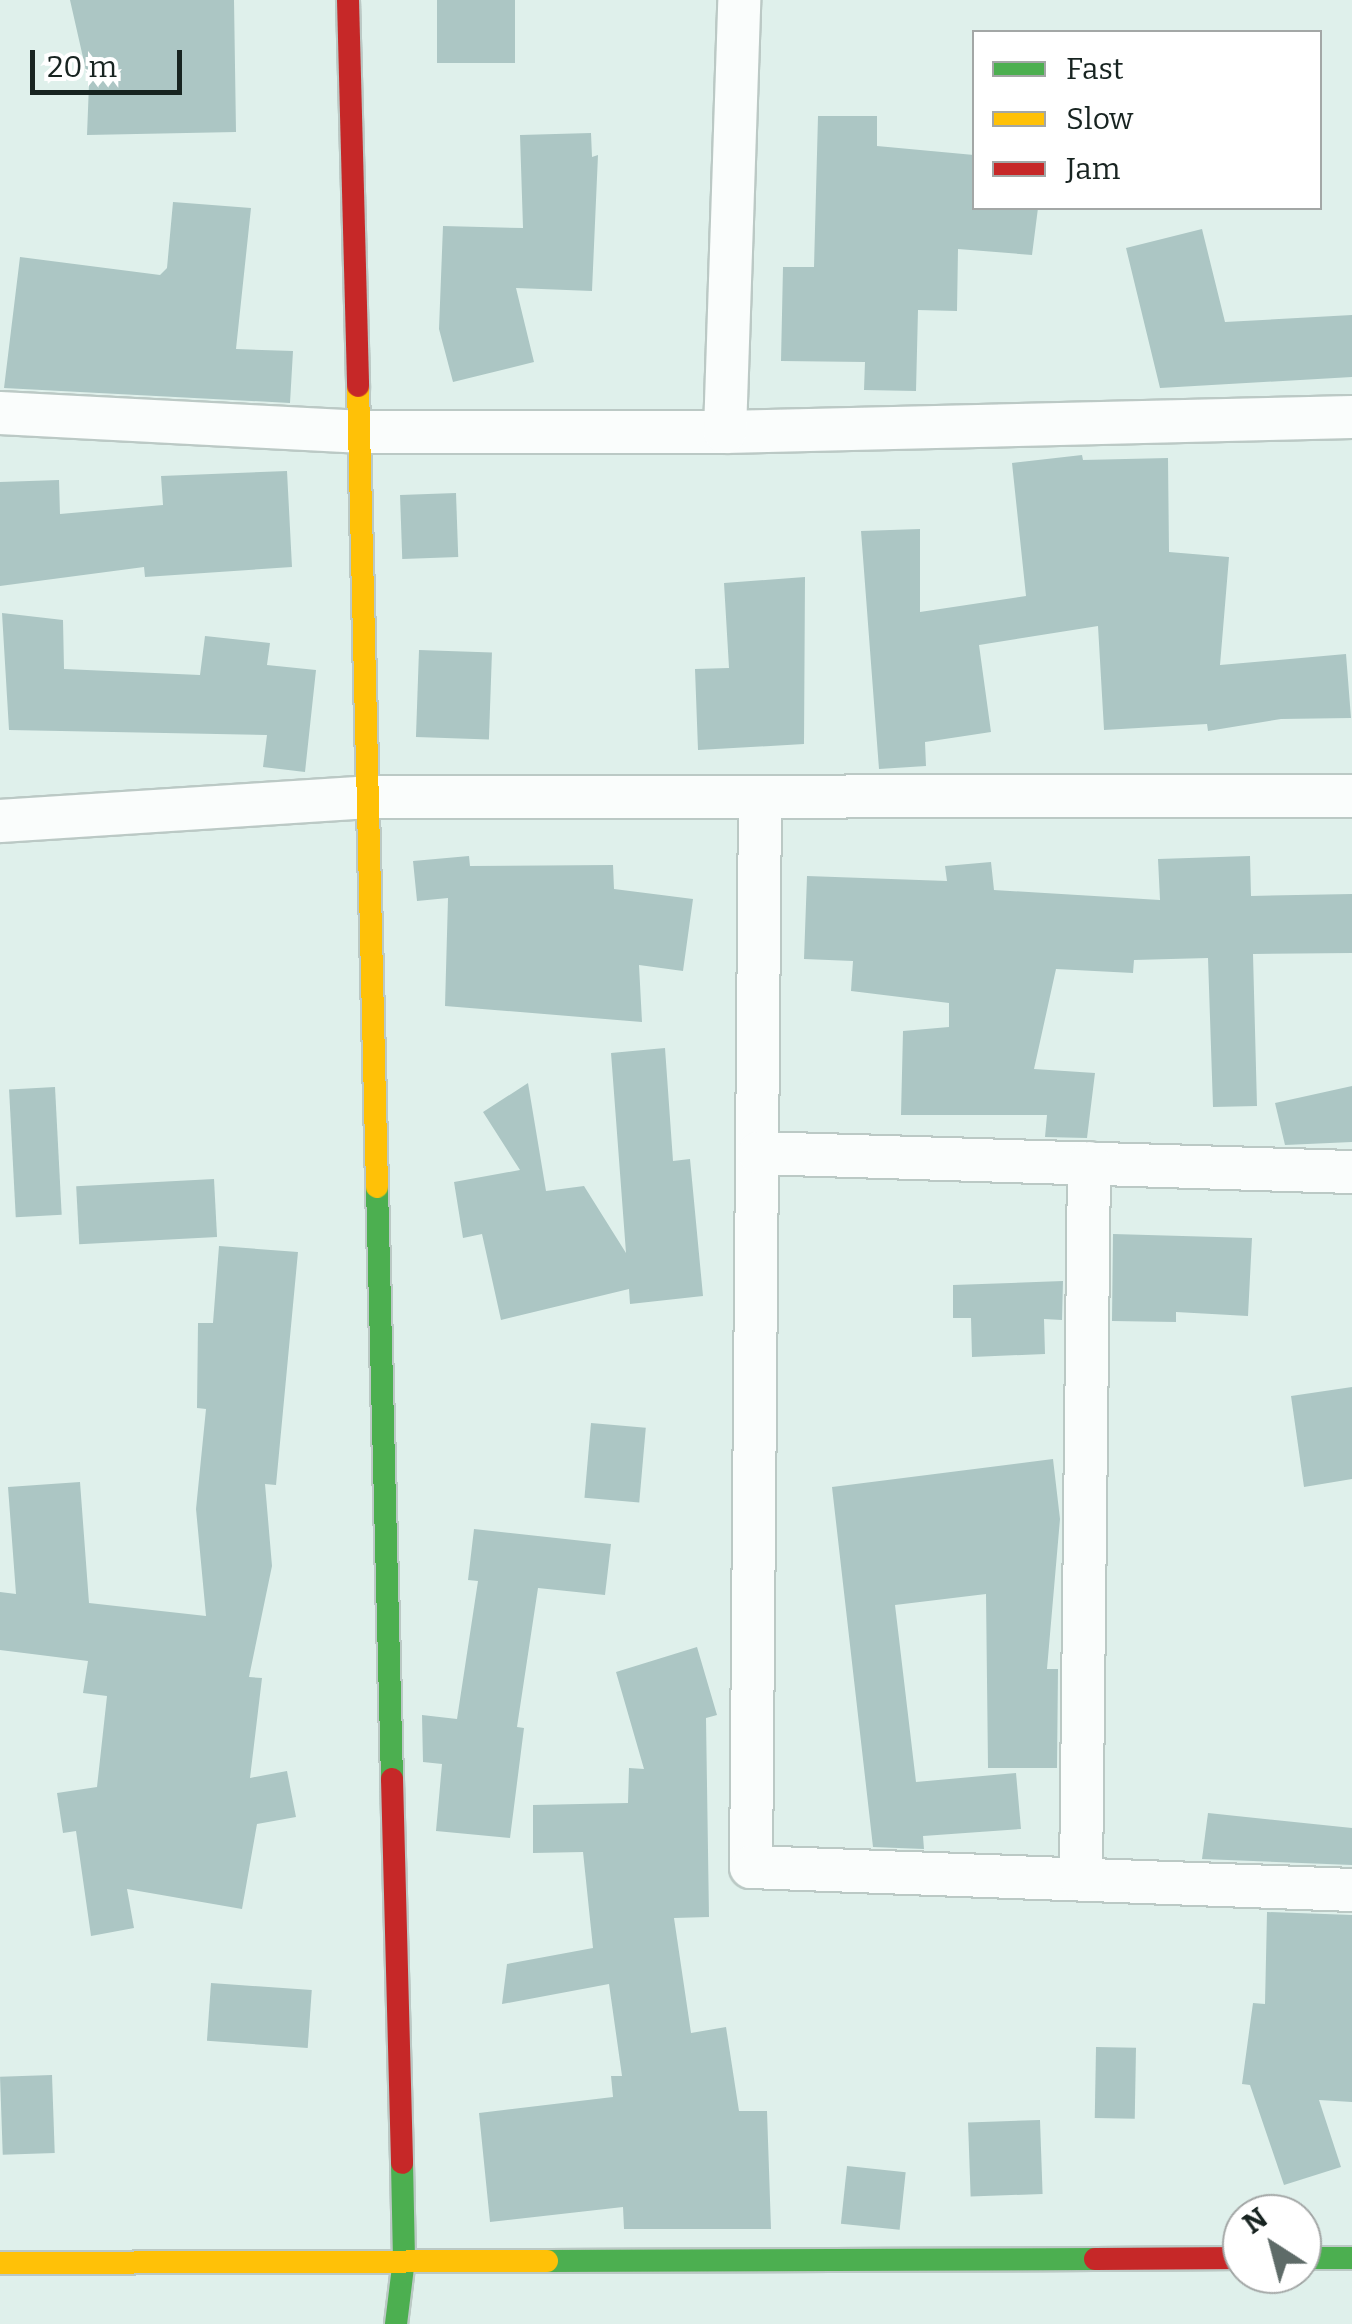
<!DOCTYPE html>
<style>
body{margin:0}
#map{position:relative;width:1352px;height:2324px;overflow:hidden;background:#dff0eb;font-family:Bitter,serif}
div>[style]{position:absolute}
[style*='--x']{left:calc(var(--x)*1px);top:calc(var(--y)*1px);width:calc(var(--w)*1px);rotate:calc(var(--a)*1deg)}
.building>*{inset:0;background:#acc6c4;transform-origin:0 0}
.roads{filter:drop-shadow(2px 0 #bbc9c5) drop-shadow(-2px 0 #bbc9c5) drop-shadow(0 2px #bbc9c5) drop-shadow(0 -2px #bbc9c5)}
.street>*{height:42px;margin:-21px;padding:0 21px;transform-origin:21px;border-radius:21px;background:#fafdfc}
.fast>*{height:22px;margin:-11px;padding:0 11px;transform-origin:11px;border-radius:11px;background:#4caf50}
.slow>*{height:22px;margin:-11px;padding:0 11px;transform-origin:11px;border-radius:11px;background:#ffc107}
.jam>*{height:22px;margin:-11px;padding:0 11px;transform-origin:11px;border-radius:11px;background:#c62828}
span{translate:-50% -50%;white-space:nowrap;text-align:center;line-height:1.15;-webkit-text-stroke:10px #fff;paint-order:stroke}
.legend{position:absolute;left:972px;top:30px;width:350px;height:180px;box-sizing:border-box;background:#fff;border:2px solid #a3a7a6;margin:0;padding:12px 18px;list-style:none;font-size:30px;color:#182421}
.legend li{display:flex;align-items:center;gap:20px;height:50px}
.legend b{width:50px;border:2px solid #a3a7a6}
.north{position:absolute;left:1222px;top:2194px;width:100px;height:100px;box-sizing:border-box;background:#fff;border:2px solid #a3a7a6;border-radius:50%;rotate:324deg;font-size:28px;font-weight:700;line-height:40px;text-align:center;color:#182421}
.north::after{content:'';display:block;margin:auto;width:35px;height:45px;background:#5e6b68;clip-path:polygon(50% 0,100% 100%,50% 72%,0 100%)}
.scale{position:absolute;left:30px;top:50px;width:152px;height:45px;box-sizing:border-box;border:5px solid #182421;border-top:0;padding-left:12px;font-size:30px;line-height:35px;white-space:nowrap;color:#182421;-webkit-text-stroke:8px #fff;paint-order:stroke}
</style>
<div id="map">
<div class="building">
<i style="clip-path:polygon(70px 0,234px 0,236px 132px,87px 135px,89px 84px)"></i>
<i style="left:437px;top:0;width:78px;height:63px"></i>
<i style="clip-path:polygon(818px 116px,877px 116px,877px 146px,974px 155px,974px 208px,1038px 208px,1032px 255px,958px 249px,957px 311px,918px 310px,916px 391px,864px 390px,865px 362px,781px 361px,783px 267px,814px 267px)"></i>
<i style="clip-path:polygon(591px 133px,592px 157px,598px 155px,592px 291px,516px 288px,534px 362px,453px 382px,439px 329px,443px 226px,523px 228px,520px 135px)"></i>
<i style="clip-path:polygon(173px 202px,251px 208px,236px 349px,293px 351px,290px 403px,4px 388px,20px 257px,160px 275px,167px 268px)"></i>
<i style="clip-path:polygon(1202px 229px,1225px 322px,1352px 315px,1352px 377px,1160px 388px,1126px 248px)"></i>
<i style="clip-path:polygon(1082px 455px,1083px 460px,1168px 458px,1169px 552px,1229px 557px,1220px 665px,1346px 654px,1351px 718px,1281px 719px,1208px 731px,1207px 724px,1104px 730px,1098px 626px,979px 645px,991px 732px,925px 742px,926px 766px,879px 769px,861px 531px,920px 529px,920px 612px,1026px 596px,1012px 463px)"></i>
<i style="clip-path:polygon(287px 471px,292px 567px,145px 577px,144px 567px,0 586px,0 482px,59px 480px,60px 514px,163px 505px,161px 476px)"></i>
<i style="left:456px;top:493px;width:64px;height:56px;rotate:88deg"></i>
<i style="clip-path:polygon(805px 577px,804px 744px,698px 750px,695px 669px,729px 668px,724px 583px)"></i>
<i style="clip-path:polygon(2px 613px,63px 620px,64px 669px,200px 675px,205px 636px,270px 643px,267px 665px,316px 670px,305px 772px,263px 767px,267px 735px,9px 730px)"></i>
<i style="left:419px;top:650px;width:73px;height:87px;rotate:2deg"></i>
<i style="clip-path:polygon(469px 856px,470px 866px,613px 865px,614px 889px,693px 899px,683px 971px,639px 965px,642px 1022px,445px 1006px,448px 898px,417px 901px,413px 861px)"></i>
<i style="clip-path:polygon(1250px 856px,1251px 896px,1352px 894px,1352px 953px,1253px 954px,1257px 1106px,1213px 1107px,1208px 958px,1134px 960px,1133px 973px,1056px 969px,1034px 1069px,1095px 1073px,1087px 1138px,1045px 1137px,1047px 1115px,901px 1115px,903px 1031px,949px 1027px,949px 1003px,851px 991px,853px 961px,804px 959px,807px 876px,947px 881px,945px 866px,991px 862px,994px 890px,1160px 900px,1158px 859px)"></i>
<i style="clip-path:polygon(665px 1048px,673px 1161px,690px 1159px,703px 1296px,630px 1304px,629px 1289px,501px 1320px,482px 1234px,463px 1238px,454px 1182px,520px 1170px,483px 1112px,528px 1083px,546px 1191px,584px 1186px,626px 1253px,611px 1053px)"></i>
<i style="clip-path:polygon(1352px 1086px,1352px 1142px,1285px 1145px,1275px 1103px)"></i>
<i style="left:55px;top:1087px;width:128px;height:46px;rotate:87deg"></i>
<i style="left:214px;top:1179px;width:58px;height:138px;rotate:87deg"></i>
<i style="clip-path:polygon(1113px 1234px,1252px 1238px,1248px 1316px,1176px 1312px,1176px 1322px,1112px 1321px)"></i>
<i style="clip-path:polygon(219px 1246px,298px 1252px,276px 1485px,265px 1484px,272px 1566px,249px 1677px,262px 1678px,250px 1778px,287px 1771px,296px 1817px,257px 1824px,242px 1909px,127px 1889px,134px 1928px,91px 1936px,76px 1831px,63px 1833px,57px 1793px,97px 1787px,107px 1696px,83px 1693px,88px 1661px,0 1650px,0 1592px,16px 1594px,8px 1487px,80px 1482px,89px 1603px,206px 1616px,196px 1509px,206px 1409px,197px 1408px,198px 1323px,213px 1323px)"></i>
<i style="clip-path:polygon(1063px 1281px,1062px 1320px,1044px 1319px,1045px 1354px,972px 1357px,971px 1318px,953px 1318px,953px 1285px)"></i>
<i style="clip-path:polygon(1352px 1387px,1352px 1479px,1304px 1487px,1291px 1396px)"></i>
<i style="left:591px;top:1423px;width:55px;height:75px;rotate:5deg"></i>
<i style="clip-path:polygon(1053px 1459px,1060px 1519px,1047px 1669px,1058px 1669px,1057px 1768px,988px 1768px,986px 1594px,895px 1605px,916px 1782px,1016px 1773px,1021px 1829px,923px 1836px,924px 1849px,873px 1847px,832px 1487px)"></i>
<i style="clip-path:polygon(474px 1529px,611px 1544px,605px 1595px,538px 1588px,517px 1727px,524px 1728px,510px 1838px,436px 1831px,442px 1764px,423px 1762px,422px 1715px,457px 1719px,478px 1581px,468px 1580px)"></i>
<i style="clip-path:polygon(697px 1647px,717px 1715px,706px 1718px,709px 1917px,674px 1918px,691px 2033px,726px 2027px,739px 2111px,767px 2111px,771px 2229px,624px 2229px,623px 2207px,490px 2222px,479px 2113px,613px 2097px,611px 2076px,622px 2076px,609px 1984px,502px 2004px,507px 1964px,593px 1948px,583px 1852px,533px 1853px,533px 1805px,628px 1803px,629px 1768px,644px 1769px,616px 1672px)"></i>
<i style="clip-path:polygon(1208px 1813px,1352px 1828px,1352px 1865px,1202px 1859px)"></i>
<i style="clip-path:polygon(1267px 1912px,1352px 1915px,1352px 2102px,1319px 2100px,1341px 2167px,1284px 2185px,1250px 2085px,1242px 2084px,1253px 2003px,1265px 2004px)"></i>
<i style="left:211px;top:1983px;width:101px;height:58px;rotate:4deg"></i>
<i style="left:1096px;top:2047px;width:40px;height:71px;rotate:1deg"></i>
<i style="left:52px;top:2075px;width:78px;height:52px;rotate:88deg"></i>
<i style="left:1040px;top:2120px;width:74px;height:72px;rotate:88deg"></i>
<i style="left:847px;top:2166px;width:59px;height:58px;rotate:6deg"></i>
</div>
<div class="roads">
<div class="street">
<i style="--x:0;--y:413;--w:359;--a:3"></i>
<i style="--x:358;--y:432;--w:367;--a:0"></i>
<i style="--x:725;--y:432;--w:627;--a:-1.37"></i>
<i style="--x:725;--y:432;--w:432;--a:-88.1"></i>
<i style="--x:760;--y:797;--w:1070;--a:90.48"></i>
<i style="--x:751;--y:1867;--w:601;--a:2.19"></i>
<i style="--x:0;--y:821;--w:372;--a:-3.7"></i>
<i style="--x:371;--y:797;--w:981;--a:-0.06"></i>
<i style="--x:759;--y:1153;--w:593;--a:1.84"></i>
<i style="--x:1081;--y:1879;--w:716;--a:-89.36"></i>
</div>
<div class="fast">
<i style="--x:377;--y:1187;--w:592;--a:88.55"></i>
<i style="--x:1302;--y:2258;--w:50;--a:0"></i>
<i style="--x:547;--y:2261;--w:548;--a:-0.21"></i>
<i style="--x:396;--y:2324;--w:65;--a:-83"></i>
<i style="--x:404;--y:2259;--w:96;--a:-91.2"></i>
</div>
<div class="slow">
<i style="--x:358;--y:386;--w:801;--a:88.64"></i>
<i style="--x:0;--y:2263;--w:547;--a:-0.21"></i>
</div>
<div class="jam">
<i style="--x:348;--y:0;--w:386;--a:88.5"></i>
<i style="--x:392;--y:1779;--w:384;--a:88.5"></i>
<i style="--x:1095;--y:2259;--w:147;--a:-0.4"></i>
</div>
</div>
<ul class="legend">
<li><b style="height:12px;background:#4caf50"></b>Fast</li>
<li><b style="height:12px;background:#ffc107"></b>Slow</li>
<li><b style="height:12px;background:#c62828"></b>Jam</li>
</ul>
<div class="north">N</div>
<div class="scale">20 m</div>
</div>
